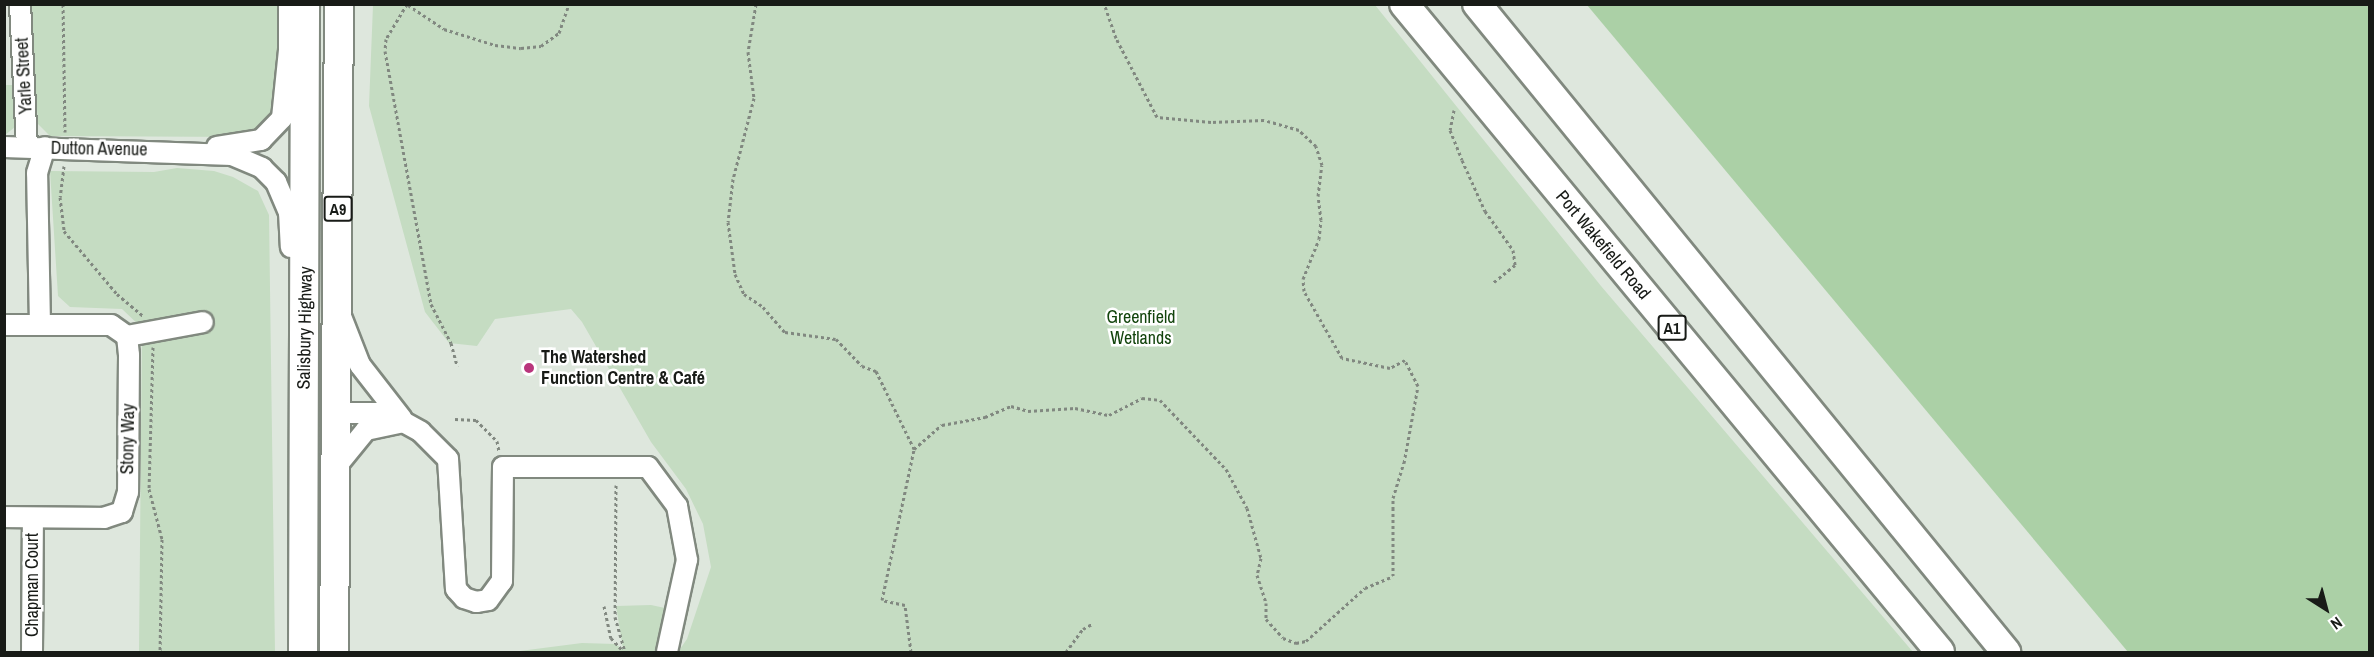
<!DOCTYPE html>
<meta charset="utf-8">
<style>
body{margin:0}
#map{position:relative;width:2374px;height:657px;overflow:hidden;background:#dee7dd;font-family:"Archivo Narrow",sans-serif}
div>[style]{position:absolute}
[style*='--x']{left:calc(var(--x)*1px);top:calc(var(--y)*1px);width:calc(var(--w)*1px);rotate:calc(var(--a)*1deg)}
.green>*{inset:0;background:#c5dcc2}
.water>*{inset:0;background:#abd0a6}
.path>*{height:3px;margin-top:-1.5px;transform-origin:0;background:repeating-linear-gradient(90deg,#818880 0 3px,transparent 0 6px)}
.roads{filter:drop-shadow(2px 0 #81897f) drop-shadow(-2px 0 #81897f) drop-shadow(0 2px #81897f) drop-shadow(0 -2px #81897f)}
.minor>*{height:20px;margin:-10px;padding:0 10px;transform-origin:10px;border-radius:10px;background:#fff}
.highway>*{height:28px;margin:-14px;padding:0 14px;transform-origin:14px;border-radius:14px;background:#fff}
.dots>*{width:16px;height:16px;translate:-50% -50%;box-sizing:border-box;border:3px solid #fff;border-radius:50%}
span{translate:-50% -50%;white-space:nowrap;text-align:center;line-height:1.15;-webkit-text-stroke:5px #fff;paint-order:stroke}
.shield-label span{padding:2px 4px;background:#fff;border:2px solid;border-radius:4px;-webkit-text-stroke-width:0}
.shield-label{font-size:16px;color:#181b17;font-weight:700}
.street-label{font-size:18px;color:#181b17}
.park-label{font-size:18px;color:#12440c}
.poi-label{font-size:18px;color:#181b17;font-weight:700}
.left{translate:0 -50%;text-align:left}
.frame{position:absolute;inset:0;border:6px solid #181b17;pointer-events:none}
.north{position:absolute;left:2296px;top:579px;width:60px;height:60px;-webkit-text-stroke:4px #fff;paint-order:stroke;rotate:144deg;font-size:16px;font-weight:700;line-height:24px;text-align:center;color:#181b17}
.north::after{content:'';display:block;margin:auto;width:21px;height:27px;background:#181b17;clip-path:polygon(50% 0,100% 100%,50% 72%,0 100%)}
</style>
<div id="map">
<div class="green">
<i style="clip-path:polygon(30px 5px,285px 5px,277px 104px,258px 130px,244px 137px,50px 136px,38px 124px)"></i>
<i style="clip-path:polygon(373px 5px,1375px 5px,1601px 286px,1913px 652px,678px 652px,687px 639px,711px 567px,703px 524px,686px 489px,651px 442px,582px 322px,571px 309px,495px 319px,477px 346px,449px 343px,425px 312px,369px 106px)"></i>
<i style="clip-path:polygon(4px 85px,14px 85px,15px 120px,15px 127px,5px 135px)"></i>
<i style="clip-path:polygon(177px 168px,214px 171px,233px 177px,258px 191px,269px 215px,275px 652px,139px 652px,142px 328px,122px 309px,70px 307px,58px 296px,50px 171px,154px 172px)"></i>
<i style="clip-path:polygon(651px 605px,679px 611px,667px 652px,512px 652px,582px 643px,615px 644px,623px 649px,616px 606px)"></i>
</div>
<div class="water">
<i style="clip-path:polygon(1587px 5px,2369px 5px,2369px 652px,2128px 652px)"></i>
</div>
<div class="path">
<i style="--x:63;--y:4;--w:128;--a:89.1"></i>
<i style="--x:407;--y:4;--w:41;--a:121"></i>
<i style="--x:386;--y:39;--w:12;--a:95"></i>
<i style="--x:385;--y:51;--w:257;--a:79.7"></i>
<i style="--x:431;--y:304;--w:44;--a:62.9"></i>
<i style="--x:451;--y:343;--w:24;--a:75"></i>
<i style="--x:756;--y:4;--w:49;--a:99.5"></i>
<i style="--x:748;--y:52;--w:46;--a:82.6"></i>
<i style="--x:754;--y:98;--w:84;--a:104.5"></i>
<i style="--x:733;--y:179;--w:43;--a:96.6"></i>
<i style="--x:728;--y:222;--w:52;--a:82.3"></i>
<i style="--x:735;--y:274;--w:22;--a:66"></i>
<i style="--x:744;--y:294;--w:23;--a:34"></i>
<i style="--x:763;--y:307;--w:33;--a:49"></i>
<i style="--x:785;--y:332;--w:51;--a:7.8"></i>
<i style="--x:836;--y:339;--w:37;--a:46"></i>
<i style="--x:862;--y:366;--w:15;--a:20"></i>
<i style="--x:876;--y:371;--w:87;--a:64"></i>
<i style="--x:408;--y:5;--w:43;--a:33.7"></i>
<i style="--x:444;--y:29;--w:53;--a:17.4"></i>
<i style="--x:495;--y:45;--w:26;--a:7"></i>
<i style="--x:521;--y:48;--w:20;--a:-6"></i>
<i style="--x:541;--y:46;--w:22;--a:-36"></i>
<i style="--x:559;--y:33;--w:31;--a:-71"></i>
<i style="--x:1454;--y:110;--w:20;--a:101"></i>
<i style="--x:1450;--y:130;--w:32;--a:68"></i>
<i style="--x:1462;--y:160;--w:56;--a:65.7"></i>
<i style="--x:1485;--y:211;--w:48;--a:54.3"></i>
<i style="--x:1513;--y:250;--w:15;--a:82"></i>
<i style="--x:1515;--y:265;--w:28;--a:141"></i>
<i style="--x:64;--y:166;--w:31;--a:97"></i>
<i style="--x:60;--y:197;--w:34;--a:83"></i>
<i style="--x:64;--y:231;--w:82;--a:49.9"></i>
<i style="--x:117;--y:294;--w:34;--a:40"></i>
<i style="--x:153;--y:347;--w:142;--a:91.6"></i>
<i style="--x:149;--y:489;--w:52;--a:75.4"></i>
<i style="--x:162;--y:539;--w:113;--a:91"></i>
<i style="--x:455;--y:419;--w:21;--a:3"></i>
<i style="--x:476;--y:420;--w:30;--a:45"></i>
<i style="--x:497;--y:441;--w:10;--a:79"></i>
<i style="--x:616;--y:485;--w:132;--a:90.4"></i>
<i style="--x:615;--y:617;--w:36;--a:74"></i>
<i style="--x:604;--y:606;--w:33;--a:78"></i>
<i style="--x:611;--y:638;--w:19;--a:47"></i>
<i style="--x:911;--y:652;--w:47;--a:-97.3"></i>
<i style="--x:905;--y:605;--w:24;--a:-168"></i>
<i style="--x:882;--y:600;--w:154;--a:-78"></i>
<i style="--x:914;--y:449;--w:37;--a:-41"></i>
<i style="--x:942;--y:425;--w:44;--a:-10.5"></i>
<i style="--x:985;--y:417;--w:28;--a:-23"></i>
<i style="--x:1011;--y:406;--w:18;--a:16"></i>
<i style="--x:1028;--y:411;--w:47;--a:-3.7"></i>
<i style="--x:1075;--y:408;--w:35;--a:12"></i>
<i style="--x:1109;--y:415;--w:37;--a:-27"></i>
<i style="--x:1142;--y:398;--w:18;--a:6"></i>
<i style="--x:1160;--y:400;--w:95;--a:46.3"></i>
<i style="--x:1226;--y:469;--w:44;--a:61.7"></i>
<i style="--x:1247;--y:508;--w:52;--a:74.4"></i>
<i style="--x:1261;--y:558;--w:17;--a:103"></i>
<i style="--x:1257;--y:575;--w:29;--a:72"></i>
<i style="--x:1266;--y:603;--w:16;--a:90"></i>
<i style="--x:1266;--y:619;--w:25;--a:48"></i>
<i style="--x:1283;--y:638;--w:14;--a:21"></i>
<i style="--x:1296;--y:643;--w:10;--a:-11"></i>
<i style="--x:1306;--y:641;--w:79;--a:-41.9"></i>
<i style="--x:1365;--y:588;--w:30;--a:-23"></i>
<i style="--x:1393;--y:576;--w:78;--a:-90"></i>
<i style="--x:1393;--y:498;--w:37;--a:-73"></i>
<i style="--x:1404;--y:463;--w:78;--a:-79.7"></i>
<i style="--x:1418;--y:386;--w:29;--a:-117"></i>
<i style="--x:1405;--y:360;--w:17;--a:152"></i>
<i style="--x:1390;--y:368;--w:49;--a:-168.2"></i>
<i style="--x:1342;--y:358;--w:77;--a:-119.6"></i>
<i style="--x:1304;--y:291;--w:12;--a:-95"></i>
<i style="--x:1303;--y:279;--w:43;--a:-68.2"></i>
<i style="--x:1319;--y:239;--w:19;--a:-84"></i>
<i style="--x:1321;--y:220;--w:24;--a:-97"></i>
<i style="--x:1318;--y:196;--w:31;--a:-83"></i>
<i style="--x:1322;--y:165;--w:20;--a:-108"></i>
<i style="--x:1316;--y:146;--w:23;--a:-137"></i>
<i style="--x:1299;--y:130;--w:36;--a:-164"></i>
<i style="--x:1264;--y:120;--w:53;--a:177.8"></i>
<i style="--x:1211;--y:122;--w:54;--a:-174.7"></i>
<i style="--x:1157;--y:117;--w:89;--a:-117.4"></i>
<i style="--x:1116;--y:38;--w:36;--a:-109"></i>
<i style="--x:1066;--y:652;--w:29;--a:-54"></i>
<i style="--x:1083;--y:629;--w:10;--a:-29"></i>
</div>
<div class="roads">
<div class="minor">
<i style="--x:20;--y:4;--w:143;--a:87.2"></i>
<i style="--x:4;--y:147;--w:228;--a:2"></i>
<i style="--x:232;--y:155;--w:33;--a:23"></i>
<i style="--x:262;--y:168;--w:20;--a:45"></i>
<i style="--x:276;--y:182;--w:33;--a:67"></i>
<i style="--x:289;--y:212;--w:35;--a:87"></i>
<i style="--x:217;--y:147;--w:45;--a:-9"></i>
<i style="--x:261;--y:140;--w:30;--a:-46"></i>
<i style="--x:282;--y:118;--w:68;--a:-84.1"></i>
<i style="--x:289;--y:50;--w:46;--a:-90"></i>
<i style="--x:342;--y:319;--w:49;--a:68.6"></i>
<i style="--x:360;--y:365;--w:68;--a:52.1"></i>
<i style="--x:4;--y:325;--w:107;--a:0"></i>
<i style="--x:111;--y:325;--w:19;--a:35"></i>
<i style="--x:127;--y:336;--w:19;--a:84"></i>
<i style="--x:129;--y:355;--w:137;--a:90.4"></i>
<i style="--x:128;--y:492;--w:21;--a:107"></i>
<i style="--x:122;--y:512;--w:19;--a:162"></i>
<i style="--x:104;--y:518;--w:100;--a:-179.4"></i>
<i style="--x:40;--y:325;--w:152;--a:-91.1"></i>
<i style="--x:37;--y:173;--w:27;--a:-73"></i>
<i style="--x:127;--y:336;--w:77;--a:-10.4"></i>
<i style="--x:335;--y:413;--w:45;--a:0"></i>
<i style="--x:380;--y:413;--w:19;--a:18"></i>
<i style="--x:398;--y:419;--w:26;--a:29"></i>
<i style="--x:421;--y:432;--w:38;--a:45"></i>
<i style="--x:448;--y:459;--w:130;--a:86.5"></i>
<i style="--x:456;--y:589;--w:12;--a:48"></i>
<i style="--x:464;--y:598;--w:13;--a:18"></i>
<i style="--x:476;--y:602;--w:12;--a:-9"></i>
<i style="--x:488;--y:600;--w:24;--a:-54"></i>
<i style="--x:502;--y:581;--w:114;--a:-89.5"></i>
<i style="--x:503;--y:467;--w:145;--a:0"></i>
<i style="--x:648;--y:467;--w:49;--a:53.4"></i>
<i style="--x:677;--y:506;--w:55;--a:79.5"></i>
<i style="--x:687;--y:560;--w:94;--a:102.3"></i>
<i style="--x:335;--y:468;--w:49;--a:-50.8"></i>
<i style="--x:366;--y:430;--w:35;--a:-12"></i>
<i style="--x:32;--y:652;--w:134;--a:-89.6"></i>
</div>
<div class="highway">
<i style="--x:1404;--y:4;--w:841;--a:50.4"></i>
<i style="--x:1477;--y:4;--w:837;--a:50.77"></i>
<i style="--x:303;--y:652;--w:648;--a:-89.82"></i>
<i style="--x:334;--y:652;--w:648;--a:-89.56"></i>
</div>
</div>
<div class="dots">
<i style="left:529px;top:368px;background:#b9357c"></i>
</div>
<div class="shield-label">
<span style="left:338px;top:209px">A9</span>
<span style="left:1672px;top:328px">A1</span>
</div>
<div class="street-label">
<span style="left:24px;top:76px;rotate:-93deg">Yarle Street</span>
<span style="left:99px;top:149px;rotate:1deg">Dutton Avenue</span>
<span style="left:1603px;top:245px;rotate:50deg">Port Wakefield Road</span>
<span style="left:305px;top:328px;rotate:-89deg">Salisbury Highway</span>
<span style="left:128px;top:439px;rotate:-89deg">Stony Way</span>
<span style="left:32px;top:585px;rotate:-90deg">Chapman Court</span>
</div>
<div class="park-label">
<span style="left:1141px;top:328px">Greenfield<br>Wetlands</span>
</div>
<div class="poi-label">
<span class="left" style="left:541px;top:368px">The Watershed<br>Function Centre &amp; Café</span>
</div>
<div class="frame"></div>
<div class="north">N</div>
</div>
